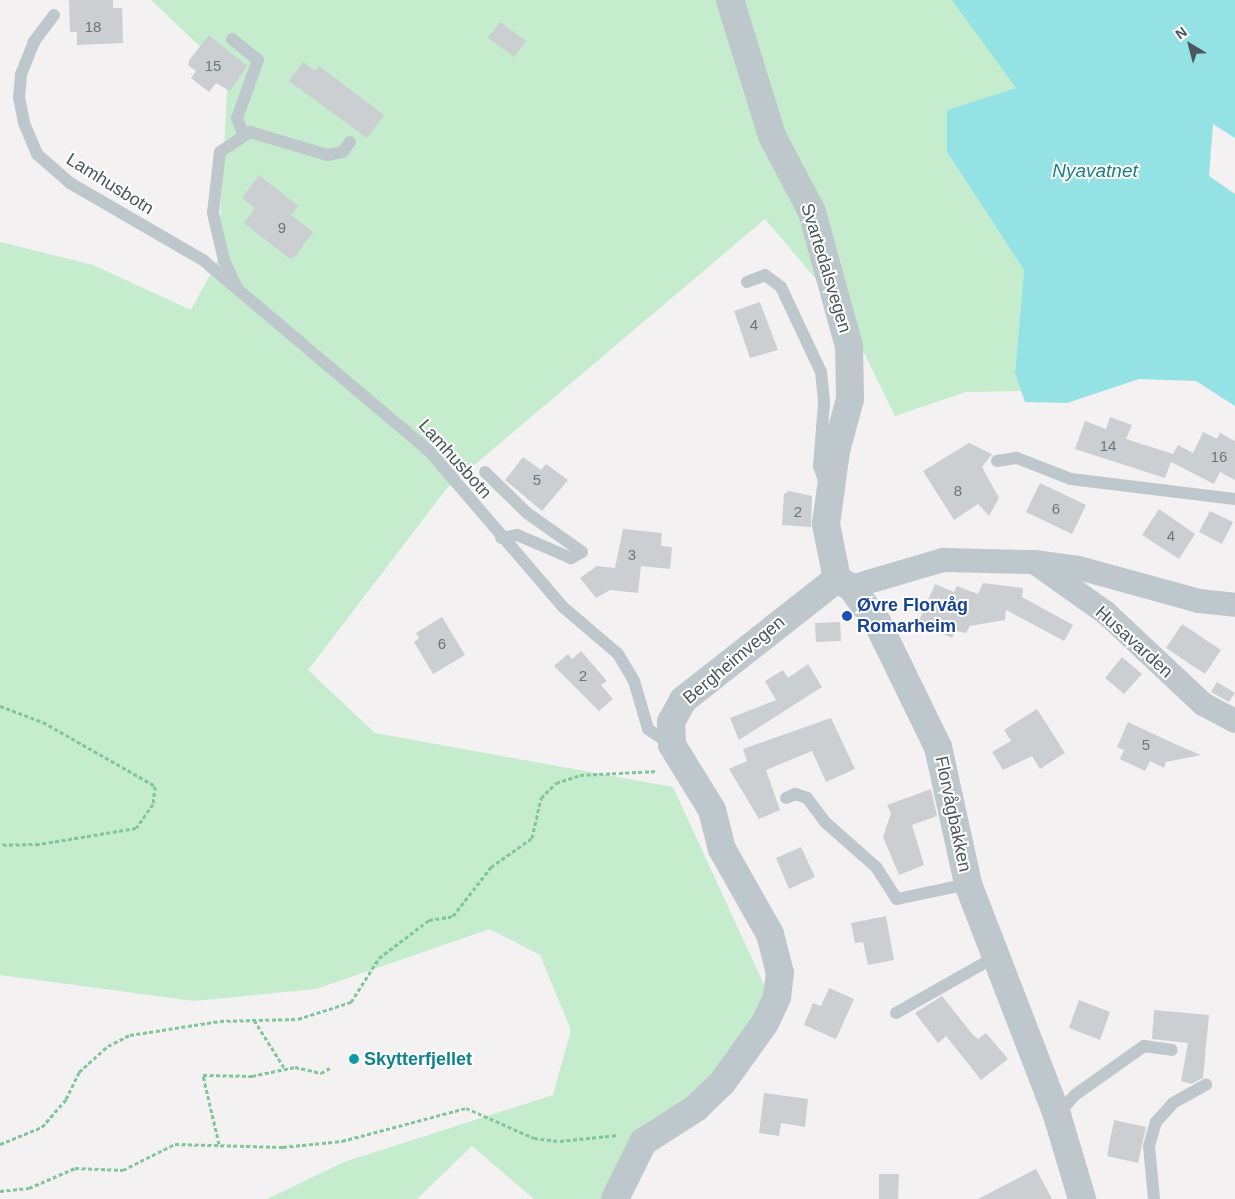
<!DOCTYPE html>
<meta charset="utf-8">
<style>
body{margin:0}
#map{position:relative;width:1235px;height:1199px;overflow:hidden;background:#f3f1f2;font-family:Arial,sans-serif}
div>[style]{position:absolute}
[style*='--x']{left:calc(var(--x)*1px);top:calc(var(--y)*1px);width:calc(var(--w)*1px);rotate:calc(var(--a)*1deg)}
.green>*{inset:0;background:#c4eccd}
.water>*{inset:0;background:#95e2e5}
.building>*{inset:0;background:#cccfd2}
.path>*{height:3px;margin-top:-1.5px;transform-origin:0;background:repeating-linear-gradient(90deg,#7fc798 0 4px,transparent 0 6.5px)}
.service>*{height:12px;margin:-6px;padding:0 6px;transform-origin:6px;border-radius:6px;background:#bec7cc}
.minor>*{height:24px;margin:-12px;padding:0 12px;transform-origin:12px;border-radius:12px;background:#bec7cc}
.tertiary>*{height:28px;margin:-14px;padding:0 14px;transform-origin:14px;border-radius:14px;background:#bec7cc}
.dots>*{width:14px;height:14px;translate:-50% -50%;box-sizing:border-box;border:2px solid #fff;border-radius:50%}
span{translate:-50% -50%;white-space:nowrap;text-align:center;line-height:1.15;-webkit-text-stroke:4px #fff;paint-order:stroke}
.number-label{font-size:15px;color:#6a757a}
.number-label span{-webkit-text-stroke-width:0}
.street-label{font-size:18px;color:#4a575d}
.transit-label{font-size:18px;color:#164399;font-weight:700}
.left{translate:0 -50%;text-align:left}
.culture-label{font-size:18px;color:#0d838f;font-weight:700}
.water-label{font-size:19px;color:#177f84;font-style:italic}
.north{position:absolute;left:1165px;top:20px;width:50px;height:50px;-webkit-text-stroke:4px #fff;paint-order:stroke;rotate:323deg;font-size:14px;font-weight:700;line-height:20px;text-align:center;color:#4a575d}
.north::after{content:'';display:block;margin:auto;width:18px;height:22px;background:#4a575d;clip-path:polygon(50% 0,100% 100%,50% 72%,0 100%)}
</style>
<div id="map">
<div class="green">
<i style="clip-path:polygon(151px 0,952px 0,1017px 88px,947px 110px,947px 152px,1024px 270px,1015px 373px,1021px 391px,966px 392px,895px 416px,844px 312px,765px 219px,447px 488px,308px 670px,375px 733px,673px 787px,766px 989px,724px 1080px,608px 1199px,534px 1199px,472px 1146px,417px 1199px,267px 1199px,344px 1162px,553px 1095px,571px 1030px,540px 955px,490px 929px,316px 989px,194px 1001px,0 975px,0 242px,93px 265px,191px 310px,218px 260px,228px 73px)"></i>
</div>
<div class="water">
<i style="clip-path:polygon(952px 0,1235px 0,1235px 138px,1213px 124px,1209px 176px,1235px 194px,1235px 406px,1196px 381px,1139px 379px,1067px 403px,1025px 402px,1015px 373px,1024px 270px,947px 152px,947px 110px,1016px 88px)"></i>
</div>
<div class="building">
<i style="clip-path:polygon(69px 0,113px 0,113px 8px,122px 8px,123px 43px,77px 45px,77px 32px,70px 32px)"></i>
<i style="clip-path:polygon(500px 22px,526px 41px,514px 57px,488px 38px)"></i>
<i style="clip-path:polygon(209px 35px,247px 66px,230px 91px,216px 83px,209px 92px,191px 78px,196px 71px,188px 65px,190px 59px)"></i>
<i style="clip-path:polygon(303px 62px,315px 71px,319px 66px,384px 115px,367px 138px,289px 81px)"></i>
<i style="clip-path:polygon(259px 175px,298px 206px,291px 215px,313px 232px,295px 257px,290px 259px,244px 223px,255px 208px,242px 198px)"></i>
<i style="clip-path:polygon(760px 302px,778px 350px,750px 358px,734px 311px)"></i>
<i style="clip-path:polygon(1110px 417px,1132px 425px,1126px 439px,1173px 454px,1178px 445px,1193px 453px,1203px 432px,1217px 439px,1220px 433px,1235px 441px,1235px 480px,1220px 472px,1214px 484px,1171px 462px,1165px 478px,1075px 449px,1085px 421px,1106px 429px)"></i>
<i style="clip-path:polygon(969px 443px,992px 454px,982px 467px,999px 498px,989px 516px,978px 504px,954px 520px,923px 471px)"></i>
<i style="clip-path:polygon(523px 457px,541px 470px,546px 464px,568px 480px,542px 511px,505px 480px)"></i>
<i style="clip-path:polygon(1040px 483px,1086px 505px,1072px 534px,1026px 512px)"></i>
<i style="clip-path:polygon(789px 491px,812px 496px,811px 527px,782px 525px,784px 494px)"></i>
<i style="clip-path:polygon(1159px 509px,1195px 534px,1179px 559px,1142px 535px)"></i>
<i style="clip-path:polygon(1210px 511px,1233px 522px,1222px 544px,1199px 532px)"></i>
<i style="clip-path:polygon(623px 529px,662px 533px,661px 546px,672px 547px,670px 569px,641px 566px,638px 593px,610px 590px,596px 598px,580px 578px,597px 566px,615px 568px)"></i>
<i style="clip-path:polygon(983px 583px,1023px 588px,1022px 597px,1073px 625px,1064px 641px,1006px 610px,1005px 620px,970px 626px,966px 633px,955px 631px,952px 638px,918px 623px,935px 584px,954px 592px,957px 586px,978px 594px)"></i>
<i style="clip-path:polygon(442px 617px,465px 655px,433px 674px,414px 642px,419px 638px,416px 633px)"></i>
<i style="clip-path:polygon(840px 622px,841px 641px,816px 642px,815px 623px)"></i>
<i style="clip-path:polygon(1182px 624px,1221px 650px,1205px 674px,1166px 648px)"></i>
<i style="clip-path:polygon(581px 651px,607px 681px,601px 685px,613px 699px,599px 711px,554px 666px,568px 654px,572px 659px)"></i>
<i style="clip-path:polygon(1122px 657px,1142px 674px,1124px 694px,1105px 678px)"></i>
<i style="clip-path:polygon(808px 664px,822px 687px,739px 740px,730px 718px,776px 700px,765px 681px,783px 670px,788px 678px)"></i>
<i style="clip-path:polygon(1217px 682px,1235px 693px,1229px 702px,1211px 692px)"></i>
<i style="clip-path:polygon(1037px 709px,1065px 753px,1040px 769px,1032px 756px,1003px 770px,992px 752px,1011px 741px,1004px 730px)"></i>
<i style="clip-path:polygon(831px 718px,855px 769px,826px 782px,812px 751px,766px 770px,780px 810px,759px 819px,729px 769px,747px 761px,743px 749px)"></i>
<i style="clip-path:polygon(1128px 722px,1175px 744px,1201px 755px,1166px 762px,1164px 768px,1150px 761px,1145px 771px,1120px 759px,1124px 750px,1117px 747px)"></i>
<i style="clip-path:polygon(931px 789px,937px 816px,912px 825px,924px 865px,899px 875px,883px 837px,891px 813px,887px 805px)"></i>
<i style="clip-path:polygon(801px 847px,815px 877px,789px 889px,776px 858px)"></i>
<i style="clip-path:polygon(886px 916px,894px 960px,868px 965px,863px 942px,855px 943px,851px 923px)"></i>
<i style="clip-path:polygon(829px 988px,854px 999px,836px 1039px,804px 1025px,813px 1003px,821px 1006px)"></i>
<i style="clip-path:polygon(942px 996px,973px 1035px,978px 1039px,986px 1033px,1008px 1059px,981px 1080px,946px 1036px,938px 1043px,915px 1013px)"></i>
<i style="clip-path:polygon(1079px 1000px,1110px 1012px,1100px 1040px,1069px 1028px)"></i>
<i style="clip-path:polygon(1154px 1010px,1209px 1015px,1203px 1078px,1191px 1084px,1181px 1081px,1188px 1043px,1152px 1039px)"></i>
<i style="clip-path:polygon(764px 1093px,808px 1099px,805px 1127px,781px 1123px,779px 1136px,759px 1133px)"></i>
<i style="clip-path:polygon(1114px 1120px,1146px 1127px,1138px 1163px,1107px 1156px)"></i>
<i style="clip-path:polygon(1036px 1169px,1052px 1199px,978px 1199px)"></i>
<i style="clip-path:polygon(879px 1174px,899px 1174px,898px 1199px,879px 1199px)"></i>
</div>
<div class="path">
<i style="--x:0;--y:706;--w:46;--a:20.4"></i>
<i style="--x:43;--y:722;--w:129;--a:29.7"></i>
<i style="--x:155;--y:786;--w:18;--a:96"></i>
<i style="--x:153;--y:804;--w:29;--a:125"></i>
<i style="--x:136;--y:828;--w:98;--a:170.6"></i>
<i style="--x:39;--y:844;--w:39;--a:179"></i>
<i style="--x:254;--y:1020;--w:58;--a:57.7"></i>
<i style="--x:0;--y:1144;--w:45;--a:-22"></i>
<i style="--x:42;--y:1127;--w:37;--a:-49"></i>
<i style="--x:66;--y:1099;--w:30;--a:-64"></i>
<i style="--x:79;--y:1072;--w:39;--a:-42"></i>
<i style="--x:108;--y:1046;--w:25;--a:-27"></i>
<i style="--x:130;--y:1035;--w:91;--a:-8.8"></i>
<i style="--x:220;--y:1021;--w:78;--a:-1.5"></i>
<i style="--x:298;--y:1019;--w:56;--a:-17.8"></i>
<i style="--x:351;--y:1002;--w:52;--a:-57.5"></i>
<i style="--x:379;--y:958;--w:63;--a:-37.2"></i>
<i style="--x:429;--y:920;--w:24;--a:-9"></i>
<i style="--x:453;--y:916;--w:62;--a:-52.2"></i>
<i style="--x:491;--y:867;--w:50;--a:-35.3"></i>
<i style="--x:532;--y:838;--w:41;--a:-77.3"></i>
<i style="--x:541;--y:798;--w:21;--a:-45"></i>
<i style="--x:556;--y:783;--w:25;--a:-18"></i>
<i style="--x:580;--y:775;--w:78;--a:-2.9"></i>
<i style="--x:219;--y:1144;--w:71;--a:-103.1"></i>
<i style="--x:203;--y:1075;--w:49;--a:1.2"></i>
<i style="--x:252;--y:1076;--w:44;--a:-11.8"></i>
<i style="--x:295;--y:1067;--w:27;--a:13"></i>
<i style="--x:321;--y:1073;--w:10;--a:-29"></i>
<i style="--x:0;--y:1191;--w:29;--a:-6"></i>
<i style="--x:29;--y:1188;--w:50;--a:-23.5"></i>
<i style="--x:75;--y:1168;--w:48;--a:2.4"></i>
<i style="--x:123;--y:1170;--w:58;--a:-26.6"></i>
<i style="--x:175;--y:1144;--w:108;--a:1.6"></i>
<i style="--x:283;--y:1147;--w:59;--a:-5.8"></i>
<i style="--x:342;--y:1141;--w:128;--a:-14.9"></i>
<i style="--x:466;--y:1108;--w:74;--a:23.8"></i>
<i style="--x:534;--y:1138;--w:26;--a:7"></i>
<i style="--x:560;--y:1141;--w:58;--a:-5.9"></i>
</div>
<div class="service">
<i style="--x:54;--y:15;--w:34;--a:127"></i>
<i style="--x:34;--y:42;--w:35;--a:112"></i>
<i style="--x:21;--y:75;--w:22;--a:95"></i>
<i style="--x:19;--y:97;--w:26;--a:79"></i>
<i style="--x:24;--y:123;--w:34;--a:67"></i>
<i style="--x:37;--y:154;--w:44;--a:41.3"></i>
<i style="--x:70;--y:183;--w:154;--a:30.1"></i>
<i style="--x:203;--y:260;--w:299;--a:40.2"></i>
<i style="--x:431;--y:453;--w:203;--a:49.4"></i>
<i style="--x:563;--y:607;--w:72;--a:40.5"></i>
<i style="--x:618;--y:654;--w:31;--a:59"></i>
<i style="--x:634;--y:681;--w:50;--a:73.7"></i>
<i style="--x:648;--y:729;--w:29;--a:34"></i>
<i style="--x:232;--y:39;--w:33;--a:39"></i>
<i style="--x:258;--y:60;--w:62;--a:109.9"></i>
<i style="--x:237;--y:118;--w:17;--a:69"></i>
<i style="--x:747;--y:282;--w:19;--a:-21"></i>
<i style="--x:765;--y:275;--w:20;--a:37"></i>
<i style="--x:781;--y:287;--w:94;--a:64.8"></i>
<i style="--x:821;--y:372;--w:31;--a:84"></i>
<i style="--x:824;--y:403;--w:63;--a:94.5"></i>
<i style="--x:819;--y:466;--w:18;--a:71"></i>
<i style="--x:237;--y:288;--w:31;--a:-115"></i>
<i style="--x:224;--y:260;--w:48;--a:-103.2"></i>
<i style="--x:213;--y:213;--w:61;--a:-83.5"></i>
<i style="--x:220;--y:152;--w:36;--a:-34"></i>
<i style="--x:250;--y:132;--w:80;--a:16.6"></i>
<i style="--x:327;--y:155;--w:16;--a:-11"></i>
<i style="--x:343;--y:152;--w:12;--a:-55"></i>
<i style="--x:997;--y:461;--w:20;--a:-9"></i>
<i style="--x:1017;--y:458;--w:58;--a:21.3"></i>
<i style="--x:1071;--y:479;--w:165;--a:7"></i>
<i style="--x:485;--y:472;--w:59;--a:44.3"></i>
<i style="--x:527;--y:513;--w:67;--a:35.3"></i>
<i style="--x:582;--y:552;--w:13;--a:151"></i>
<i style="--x:571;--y:558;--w:59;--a:-156.9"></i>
<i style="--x:517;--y:535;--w:16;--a:169"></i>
<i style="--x:786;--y:798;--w:10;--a:-24"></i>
<i style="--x:795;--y:794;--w:13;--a:18"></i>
<i style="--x:807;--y:798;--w:30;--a:53"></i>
<i style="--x:825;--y:822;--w:68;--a:41.4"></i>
<i style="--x:876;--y:867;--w:38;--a:57"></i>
<i style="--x:897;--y:899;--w:73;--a:-11.9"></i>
<i style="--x:896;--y:1013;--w:114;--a:-29.5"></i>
<i style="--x:1057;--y:1115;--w:27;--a:-48"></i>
<i style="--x:1075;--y:1095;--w:85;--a:-35.4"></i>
<i style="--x:1144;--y:1046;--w:28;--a:8"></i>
<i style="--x:1154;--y:1199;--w:53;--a:-95.4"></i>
<i style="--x:1149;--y:1146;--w:25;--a:-74"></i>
<i style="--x:1156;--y:1122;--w:25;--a:-48"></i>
<i style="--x:1173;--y:1103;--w:38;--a:-29"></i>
</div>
<div class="minor">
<i style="--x:1034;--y:562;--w:45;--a:7.6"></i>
<i style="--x:1079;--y:568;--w:124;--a:15.4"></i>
<i style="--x:1199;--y:601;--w:36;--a:6"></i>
<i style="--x:851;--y:587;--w:96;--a:-16.4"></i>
<i style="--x:943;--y:560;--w:91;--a:1.3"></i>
<i style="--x:1034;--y:562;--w:88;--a:35.3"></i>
<i style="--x:1106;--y:613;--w:133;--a:43.2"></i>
<i style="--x:1203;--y:704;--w:36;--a:28"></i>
</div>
<div class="tertiary">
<i style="--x:730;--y:0;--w:142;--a:72.8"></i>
<i style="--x:772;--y:136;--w:86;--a:62.2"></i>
<i style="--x:812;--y:212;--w:139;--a:74.6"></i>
<i style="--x:849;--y:346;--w:53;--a:88.9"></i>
<i style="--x:850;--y:399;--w:54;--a:105.1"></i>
<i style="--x:836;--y:451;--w:74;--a:97.8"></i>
<i style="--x:826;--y:524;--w:56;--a:78.7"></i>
<i style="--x:837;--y:579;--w:16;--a:30"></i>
<i style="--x:851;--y:587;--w:44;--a:53.4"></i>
<i style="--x:877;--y:622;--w:139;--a:64"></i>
<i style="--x:938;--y:747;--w:140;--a:77.6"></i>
<i style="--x:968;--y:884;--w:248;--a:68.9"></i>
<i style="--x:1057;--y:1115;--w:88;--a:73.4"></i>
<i style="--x:615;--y:1199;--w:64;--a:-63.8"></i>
<i style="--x:643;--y:1142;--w:63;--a:-32.7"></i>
<i style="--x:696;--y:1108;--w:36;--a:-44"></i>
<i style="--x:722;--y:1083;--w:74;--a:-54.4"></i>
<i style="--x:765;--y:1023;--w:29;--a:-65"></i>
<i style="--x:777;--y:997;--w:24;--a:-83"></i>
<i style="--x:780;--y:973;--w:40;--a:-104.4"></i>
<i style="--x:770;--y:934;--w:98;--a:-119.5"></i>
<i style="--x:722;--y:849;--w:40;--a:-104.4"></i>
<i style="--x:712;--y:810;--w:76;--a:-121.6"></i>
<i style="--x:672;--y:745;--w:23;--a:-92"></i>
<i style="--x:671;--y:722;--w:25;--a:-61"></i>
<i style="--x:683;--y:700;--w:196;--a:-38.2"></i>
</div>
<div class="dots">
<i style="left:847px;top:616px;background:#1a4fb4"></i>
<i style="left:354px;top:1059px;background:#0f9aa8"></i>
</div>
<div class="number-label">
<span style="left:93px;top:27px">18</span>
<span style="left:213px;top:66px">15</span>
<span style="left:282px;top:228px">9</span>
<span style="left:754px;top:325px">4</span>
<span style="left:1108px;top:446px">14</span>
<span style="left:1219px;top:457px">16</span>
<span style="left:537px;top:480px">5</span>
<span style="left:958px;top:491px">8</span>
<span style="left:1056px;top:509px">6</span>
<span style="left:798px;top:512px">2</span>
<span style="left:1171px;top:536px">4</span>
<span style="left:632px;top:555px">3</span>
<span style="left:442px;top:644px">6</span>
<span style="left:583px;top:676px">2</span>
<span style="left:1146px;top:745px">5</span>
</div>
<div class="street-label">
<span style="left:110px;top:184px;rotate:32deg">Lamhusbotn</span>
<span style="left:826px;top:268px;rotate:73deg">Svartedalsvegen</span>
<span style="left:455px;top:459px;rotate:48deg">Lamhusbotn</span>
<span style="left:1134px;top:642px;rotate:42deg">Husavarden</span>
<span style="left:734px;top:660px;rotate:-40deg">Bergheimvegen</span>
<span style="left:953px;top:814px;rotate:78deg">Florvågbakken</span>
</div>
<div class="transit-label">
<span class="left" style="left:857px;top:616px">Øvre Florvåg<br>Romarheim</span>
</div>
<div class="culture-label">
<span class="left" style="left:364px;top:1059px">Skytterfjellet</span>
</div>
<div class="water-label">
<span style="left:1095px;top:171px">Nyavatnet</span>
</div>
<div class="north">N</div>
</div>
